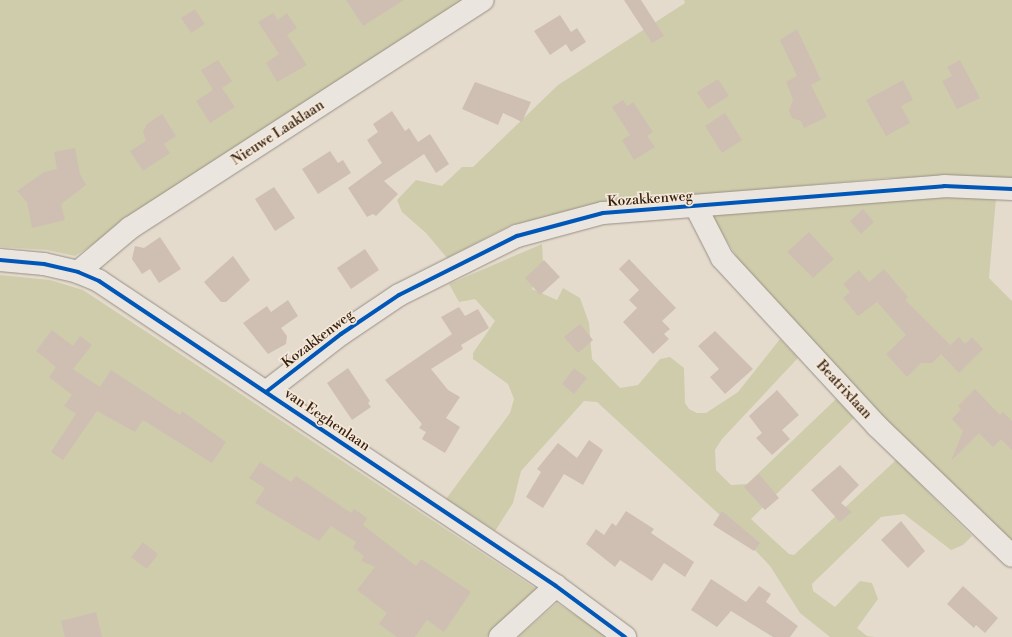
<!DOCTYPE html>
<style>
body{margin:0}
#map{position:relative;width:1012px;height:637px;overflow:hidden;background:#e4dbcd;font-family:"Libre Bodoni",serif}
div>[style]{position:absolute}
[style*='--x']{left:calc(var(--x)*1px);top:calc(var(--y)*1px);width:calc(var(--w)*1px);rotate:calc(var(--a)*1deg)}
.green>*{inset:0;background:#cfccab}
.building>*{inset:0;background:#cfbfb2}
.roads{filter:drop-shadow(0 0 1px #988f85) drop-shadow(0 0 1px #988f85)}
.street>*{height:22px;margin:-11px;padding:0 11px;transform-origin:11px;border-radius:11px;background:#eae5de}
.cycleway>*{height:4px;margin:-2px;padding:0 2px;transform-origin:2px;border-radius:2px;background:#0057b8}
span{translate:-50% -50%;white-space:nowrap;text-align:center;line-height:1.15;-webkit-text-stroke:3.5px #f3e8d9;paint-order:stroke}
.street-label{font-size:14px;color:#392110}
</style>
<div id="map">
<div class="green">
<i style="clip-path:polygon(0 0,474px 0,75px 256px,47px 250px,0 247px)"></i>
<i style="clip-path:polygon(684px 0,1012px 0,1012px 179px,887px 178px,606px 204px,511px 225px,447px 258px,426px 233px,402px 212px,397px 200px,416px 180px,442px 186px,462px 167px,473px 167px,558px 85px,685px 3px)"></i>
<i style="clip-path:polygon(917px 198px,996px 198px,989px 278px,1012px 301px,1012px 543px,886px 420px,740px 262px,710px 214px)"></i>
<i style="clip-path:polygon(542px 244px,543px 262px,532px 289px,557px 300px,563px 288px,580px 298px,589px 323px,592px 359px,620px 388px,638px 385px,660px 359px,670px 357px,684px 368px,685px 403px,689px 409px,697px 413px,706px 413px,738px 392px,780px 339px,798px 358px,722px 439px,715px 450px,716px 470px,731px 485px,747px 484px,836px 399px,854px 418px,751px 519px,789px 554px,794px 555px,896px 460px,972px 536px,963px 545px,951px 550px,904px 514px,881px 517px,812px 584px,813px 591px,835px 607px,860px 581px,872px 583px,878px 599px,857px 628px,867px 636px,875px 637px,830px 637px,800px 613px,770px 566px,735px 529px,597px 402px,584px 401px,521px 471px,513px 503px,495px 531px,446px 499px,510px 413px,514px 399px,508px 384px,473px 359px,473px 353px,495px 321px,475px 299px,459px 302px,449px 284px)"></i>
<i style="clip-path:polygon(0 275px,50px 280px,83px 290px,538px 590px,487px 637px,0 637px)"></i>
<i style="clip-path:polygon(557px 603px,608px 637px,518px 637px)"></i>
</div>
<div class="building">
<i style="clip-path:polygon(346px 0,404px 0,363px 26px)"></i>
<i style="clip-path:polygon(624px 0,641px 0,664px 36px,652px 43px)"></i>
<i style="clip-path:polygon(195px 9px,205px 24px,191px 33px,181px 18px)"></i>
<i style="clip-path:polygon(273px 13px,278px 20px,287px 13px,297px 28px,287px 35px,307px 65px,277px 82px,266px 63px,279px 54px,258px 22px)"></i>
<i style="clip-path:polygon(560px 15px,571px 32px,577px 28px,586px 42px,571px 52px,566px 44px,550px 55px,534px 31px)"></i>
<i style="clip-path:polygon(797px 29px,821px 80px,811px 85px,827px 117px,804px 128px,801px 121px,792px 118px,789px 111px,793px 99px,786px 82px,797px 76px,780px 40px)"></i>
<i style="clip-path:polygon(218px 60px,232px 81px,222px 88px,235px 107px,210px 123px,196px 101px,213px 90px,201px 70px)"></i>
<i style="clip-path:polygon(960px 60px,980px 98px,957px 109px,942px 81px,952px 76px,947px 67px)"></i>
<i style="clip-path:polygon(718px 79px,729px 96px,708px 109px,697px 92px)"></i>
<i style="clip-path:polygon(903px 80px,913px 100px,901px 106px,910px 123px,886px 136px,866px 100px)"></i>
<i style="clip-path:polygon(475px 82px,531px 102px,522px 122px,503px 113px,498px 125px,462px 109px)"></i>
<i style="clip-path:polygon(623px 100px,627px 106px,633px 102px,653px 132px,647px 136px,655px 147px,634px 160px,622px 140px,630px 135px,612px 107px)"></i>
<i style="clip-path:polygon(392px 111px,405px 131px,409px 128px,418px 142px,430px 134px,449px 164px,436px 173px,424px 154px,384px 181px,398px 194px,376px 216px,373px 214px,367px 217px,348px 188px,382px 163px,367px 140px,378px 132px,373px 124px)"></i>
<i style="clip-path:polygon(725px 113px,742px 140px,722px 153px,705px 126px)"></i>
<i style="clip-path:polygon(162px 114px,176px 136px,164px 144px,170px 153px,143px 171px,130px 151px,146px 141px,143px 132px,147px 124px)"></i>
<i style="clip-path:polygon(75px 148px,80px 174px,86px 185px,61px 204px,65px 220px,32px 228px,27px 202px,17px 191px,44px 172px,57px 169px,54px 152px)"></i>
<i style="clip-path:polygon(330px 151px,338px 163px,343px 160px,351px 173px,318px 194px,302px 169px)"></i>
<i style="clip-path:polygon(274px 187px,295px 218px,275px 231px,255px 199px)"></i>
<i style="clip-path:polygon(863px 209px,874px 222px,861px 234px,850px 221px)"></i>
<i style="clip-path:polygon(809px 232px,834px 259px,813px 278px,787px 252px)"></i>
<i style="clip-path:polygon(160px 237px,181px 269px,159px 283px,150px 269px,142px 274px,132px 259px,135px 246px,144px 248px)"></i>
<i style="clip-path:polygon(365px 249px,379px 270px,351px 289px,337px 268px)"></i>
<i style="clip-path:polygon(233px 256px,250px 280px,226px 302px,221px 302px,204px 282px)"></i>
<i style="clip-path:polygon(629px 259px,676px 308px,662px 321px,670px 329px,664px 334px,669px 339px,653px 354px,623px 322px,637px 308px,629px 300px,639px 290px,619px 269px)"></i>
<i style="clip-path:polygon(544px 260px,560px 277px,540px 295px,525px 278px)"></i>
<i style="clip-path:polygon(884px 269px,908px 297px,905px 300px,950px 345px,932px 363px,921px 363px,907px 377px,886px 354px,906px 335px,877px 302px,858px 316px,843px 298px,850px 292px,843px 284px,859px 270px,869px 282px)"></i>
<i style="clip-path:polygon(288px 300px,298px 316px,281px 328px,287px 336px,286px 344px,268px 354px,243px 323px,267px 306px,271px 312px)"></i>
<i style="clip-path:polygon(459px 307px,465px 316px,478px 309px,489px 328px,461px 345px,463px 349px,431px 369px,448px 390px,460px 397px,446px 418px,460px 427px,445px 453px,422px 439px,426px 432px,419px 428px,422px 424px,385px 380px,452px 334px,441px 317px)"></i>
<i style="clip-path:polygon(580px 324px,593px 340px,578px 353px,564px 337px)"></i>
<i style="clip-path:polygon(52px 330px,73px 346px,80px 336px,92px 345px,73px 369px,100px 387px,111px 370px,180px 415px,182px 411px,226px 442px,212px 463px,143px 420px,135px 432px,97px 411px,63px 460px,51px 452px,76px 414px,64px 406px,72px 395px,49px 377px,56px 367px,36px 351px)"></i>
<i style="clip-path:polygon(715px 331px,753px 369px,725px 394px,710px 377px,719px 369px,698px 346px)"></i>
<i style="clip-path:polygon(959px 337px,965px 344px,972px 337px,983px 349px,959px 373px,941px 354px)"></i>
<i style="clip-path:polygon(348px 368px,370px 401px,368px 403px,371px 407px,352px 420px,327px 383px)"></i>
<i style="clip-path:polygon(574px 368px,587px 378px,574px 394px,562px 384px)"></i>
<i style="clip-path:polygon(975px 389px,1000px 415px,1003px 412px,1012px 421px,1012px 450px,1001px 439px,993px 447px,979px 433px,951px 461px,963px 431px,952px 419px,961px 409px,958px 406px)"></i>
<i style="clip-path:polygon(777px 390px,799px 415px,782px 430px,790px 439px,772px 455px,756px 438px,762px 433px,749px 416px)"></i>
<i style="clip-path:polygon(589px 440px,603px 450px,583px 485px,564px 474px,543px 508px,526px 497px,541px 472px,537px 469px,558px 443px,577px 458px)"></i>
<i style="clip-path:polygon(260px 462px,291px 482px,296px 476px,351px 513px,354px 509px,367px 518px,363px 525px,416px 566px,421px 559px,471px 592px,444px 632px,427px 620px,415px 637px,397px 637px,379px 624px,387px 613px,357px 590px,375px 567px,361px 561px,364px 556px,353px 548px,356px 542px,331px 526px,319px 541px,255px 503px,265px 488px,249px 478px)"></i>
<i style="clip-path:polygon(840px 465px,859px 485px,841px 503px,852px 512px,840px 522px,811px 490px)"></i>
<i style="clip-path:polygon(759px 474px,779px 498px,765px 510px,744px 487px)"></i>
<i style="clip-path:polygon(626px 511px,654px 529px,651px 533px,694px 562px,685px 577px,664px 563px,652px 581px,620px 560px,615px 567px,586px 544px,596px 529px,604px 535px,612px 523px,616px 526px)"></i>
<i style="clip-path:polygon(722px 511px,760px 543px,754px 551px,713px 525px)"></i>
<i style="clip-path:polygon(901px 521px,925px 551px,908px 568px,881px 540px)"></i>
<i style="clip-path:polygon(143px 542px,158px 554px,147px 569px,131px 557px)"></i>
<i style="clip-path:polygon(711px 579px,746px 602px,759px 586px,771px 594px,766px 602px,798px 626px,790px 637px,773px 637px,731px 611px,717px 627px,691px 610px)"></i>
<i style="clip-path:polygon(963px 586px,998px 618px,985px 633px,976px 625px,974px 628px,947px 604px)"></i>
<i style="clip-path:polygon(96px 612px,102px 637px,65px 637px,61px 621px)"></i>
</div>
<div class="roads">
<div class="street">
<i style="--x:696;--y:207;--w:57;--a:63"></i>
<i style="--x:722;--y:258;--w:229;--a:47.3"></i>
<i style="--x:877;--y:426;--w:187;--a:43.9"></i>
<i style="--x:0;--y:260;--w:44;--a:5.2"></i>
<i style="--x:44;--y:264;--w:35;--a:13"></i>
<i style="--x:78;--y:272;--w:23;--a:23"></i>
<i style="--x:99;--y:281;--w:549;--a:33.72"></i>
<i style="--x:556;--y:586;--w:86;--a:36.5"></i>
<i style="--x:78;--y:272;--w:68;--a:-40.2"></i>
<i style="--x:130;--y:228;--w:420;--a:-32.9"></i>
<i style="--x:266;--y:392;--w:95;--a:-37.7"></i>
<i style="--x:341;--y:334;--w:70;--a:-33.9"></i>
<i style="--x:399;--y:295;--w:132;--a:-26.6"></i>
<i style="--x:517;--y:236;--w:89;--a:-15"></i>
<i style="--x:603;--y:213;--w:342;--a:-4.5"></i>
<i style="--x:944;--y:186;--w:68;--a:2.5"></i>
<i style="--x:500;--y:637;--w:76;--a:-42.3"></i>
</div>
</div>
<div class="cycleway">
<i style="--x:0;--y:260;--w:44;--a:5.2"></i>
<i style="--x:44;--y:264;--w:35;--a:13"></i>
<i style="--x:78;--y:272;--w:23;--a:23"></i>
<i style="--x:99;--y:281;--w:549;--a:33.72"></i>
<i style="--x:556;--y:586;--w:86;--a:36.5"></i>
<i style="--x:266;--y:392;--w:95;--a:-37.7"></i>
<i style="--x:341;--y:334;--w:70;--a:-33.9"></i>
<i style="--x:399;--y:295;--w:132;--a:-26.6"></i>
<i style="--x:517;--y:236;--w:89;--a:-15"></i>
<i style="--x:603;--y:213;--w:342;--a:-4.5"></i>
<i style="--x:944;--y:186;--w:68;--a:2.5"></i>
</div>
<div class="street-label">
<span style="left:278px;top:133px;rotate:-33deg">Nieuwe Laaklaan</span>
<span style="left:650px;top:199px;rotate:-4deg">Kozakkenweg</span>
<span style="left:318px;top:339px;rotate:-37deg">Kozakkenweg</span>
<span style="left:844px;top:390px;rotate:47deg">Beatrixlaan</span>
<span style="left:327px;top:420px;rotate:34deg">van Eeghenlaan</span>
</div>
</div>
